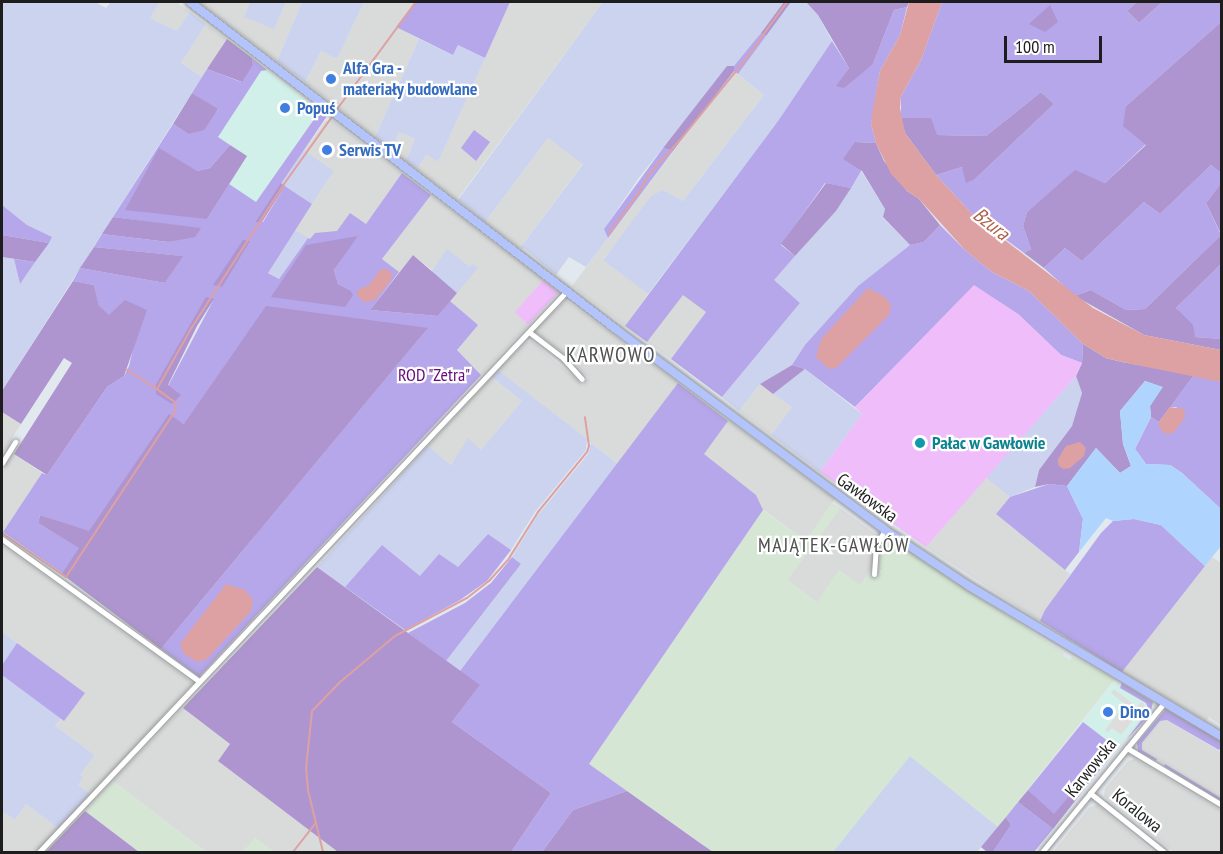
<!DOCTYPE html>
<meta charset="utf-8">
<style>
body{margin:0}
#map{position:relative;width:1223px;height:854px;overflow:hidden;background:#e2e9ee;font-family:"PT Sans Narrow",sans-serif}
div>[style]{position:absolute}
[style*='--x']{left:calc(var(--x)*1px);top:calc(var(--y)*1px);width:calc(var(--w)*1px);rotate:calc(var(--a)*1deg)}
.residential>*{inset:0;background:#d9dbda}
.commercial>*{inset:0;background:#d0f0e9}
.industrial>*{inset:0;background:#d5e7d4}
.farmland>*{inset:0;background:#ccd3ee}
.grass>*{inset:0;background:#b6a6ea}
.forest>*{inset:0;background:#ae95cf}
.sand>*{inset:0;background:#afd5ff}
.park>*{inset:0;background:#efbdfa}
.parking>*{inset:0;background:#ddd}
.water>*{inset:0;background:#dda1a3}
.stream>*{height:2px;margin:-1px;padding:0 1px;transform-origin:1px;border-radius:1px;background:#dda1a3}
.roads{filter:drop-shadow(0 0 2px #949494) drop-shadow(0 0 2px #949494)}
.street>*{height:5px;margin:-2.5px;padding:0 2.5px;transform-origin:2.5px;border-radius:2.5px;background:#fff}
.secondary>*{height:8px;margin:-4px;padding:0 4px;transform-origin:4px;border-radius:4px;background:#b3c3fb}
.dots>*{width:16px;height:16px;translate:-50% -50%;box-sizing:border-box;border:3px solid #fff;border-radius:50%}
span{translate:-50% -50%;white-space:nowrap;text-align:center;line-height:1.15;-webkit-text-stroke:4.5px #fff;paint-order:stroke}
.shop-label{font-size:18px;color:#366cbe;font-weight:700}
.left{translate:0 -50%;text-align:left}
.park-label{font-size:18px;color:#67097c}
.culture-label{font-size:18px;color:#0d838f;font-weight:700}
.street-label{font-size:18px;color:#1d1d1d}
.water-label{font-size:20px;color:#ae5f47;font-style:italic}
.neighbourhood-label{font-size:20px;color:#505050;letter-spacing:1.5px}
.quarter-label{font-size:21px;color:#505050;letter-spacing:1.5px}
.frame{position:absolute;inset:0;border:3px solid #1d1d1d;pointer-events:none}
.scale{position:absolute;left:1004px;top:36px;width:98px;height:27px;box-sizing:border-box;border:3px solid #1d1d1d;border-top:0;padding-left:8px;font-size:18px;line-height:21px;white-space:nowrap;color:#1d1d1d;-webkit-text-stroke:4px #fff;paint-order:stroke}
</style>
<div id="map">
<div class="residential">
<i style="clip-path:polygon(160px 2px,176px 2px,190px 12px,177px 31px,150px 18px)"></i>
<i style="clip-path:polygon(199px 2px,250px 2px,244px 17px,279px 16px,286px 2px,302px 2px,277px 61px)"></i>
<i style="clip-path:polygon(364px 2px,415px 2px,396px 27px,419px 39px,375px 137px,305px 82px,321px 51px,337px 59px)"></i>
<i style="clip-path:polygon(510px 2px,603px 2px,457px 200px,417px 169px,426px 155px,438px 162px)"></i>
<i style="clip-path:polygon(206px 24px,227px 39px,202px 77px,181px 63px)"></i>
<i style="clip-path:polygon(734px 71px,764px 95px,683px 201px,663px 190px,603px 259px,648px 294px,625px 326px,572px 286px)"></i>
<i style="clip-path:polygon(332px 120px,402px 173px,366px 224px,310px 240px,295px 230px,334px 171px,304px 150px,325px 121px)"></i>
<i style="clip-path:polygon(399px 132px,415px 139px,406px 161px,392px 150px)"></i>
<i style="clip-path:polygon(548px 138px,583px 163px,520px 248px,485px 222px)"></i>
<i style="clip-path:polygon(431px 195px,543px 280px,516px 312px,528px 325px,481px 375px,457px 350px,477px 325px,450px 301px,477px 268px,470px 267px,447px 250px,432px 270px,413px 255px,399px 272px,382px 259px)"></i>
<i style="clip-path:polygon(683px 294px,706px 312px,671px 359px,647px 342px)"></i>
<i style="clip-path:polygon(566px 300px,835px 499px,806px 541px,764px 510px,460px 671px,618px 464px,498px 370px,526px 342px,532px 341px,583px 385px,588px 377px,571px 359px,534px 331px)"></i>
<i style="clip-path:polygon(492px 377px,522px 401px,481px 450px,468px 439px,451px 465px,428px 446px)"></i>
<i style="clip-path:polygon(760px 384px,792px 407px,771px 435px,739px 411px)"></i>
<i style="clip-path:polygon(2px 412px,21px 424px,2px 454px)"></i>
<i style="clip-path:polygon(14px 454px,42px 473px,3px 532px,2px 472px)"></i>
<i style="clip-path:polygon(986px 478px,1010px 497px,996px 514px,1070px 574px,1040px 621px,926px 547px)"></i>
<i style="clip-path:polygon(840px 508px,877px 535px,870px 544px,873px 546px,874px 566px,860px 585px,817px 603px,787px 580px)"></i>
<i style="clip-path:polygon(2px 545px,193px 683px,91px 795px,78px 785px,80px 775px,95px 755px,55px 726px,61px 718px,64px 720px,85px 693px,2px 632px)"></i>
<i style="clip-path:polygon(1212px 557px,1221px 563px,1221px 725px,1209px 717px,1206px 721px,1122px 672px)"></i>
<i style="clip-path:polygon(183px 708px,230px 744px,218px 761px,338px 852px,274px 852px,255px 838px,243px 852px,206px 852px,113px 781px)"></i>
<i style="clip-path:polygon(1167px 720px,1221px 752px,1221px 798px,1142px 750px,1142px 743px,1160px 721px)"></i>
<i style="clip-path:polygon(1135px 759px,1221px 811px,1221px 852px,1174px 852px,1104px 796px,1105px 789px,1128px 761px)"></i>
<i style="clip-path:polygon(26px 804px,59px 829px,37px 852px,2px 852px,2px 811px,15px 820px)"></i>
<i style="clip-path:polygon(1097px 805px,1150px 849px,1150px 852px,1053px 852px,1090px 807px)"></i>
</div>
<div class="commercial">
<i style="clip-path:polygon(267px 70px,316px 107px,317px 114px,256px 202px,229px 184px,247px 156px,218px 137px,261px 71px)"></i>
<i style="clip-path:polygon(1113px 683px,1146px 703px,1149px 710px,1117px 748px,1083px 722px)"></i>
</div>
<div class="industrial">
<i style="clip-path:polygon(832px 503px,840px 508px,787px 580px,817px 602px,839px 570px,860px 585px,868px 573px,877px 579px,882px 571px,879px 569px,881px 549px,878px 547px,883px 539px,892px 539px,1064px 653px,1063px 655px,1070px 660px,1072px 657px,1081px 661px,1115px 679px,998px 827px,910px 756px,833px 852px,713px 852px,589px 764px,763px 510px,806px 541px)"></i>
<i style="clip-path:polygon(113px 781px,206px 852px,139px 852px,85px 811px)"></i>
<i style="clip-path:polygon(255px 838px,274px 852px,243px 852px)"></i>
</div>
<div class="farmland">
<i style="clip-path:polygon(2px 2px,95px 2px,106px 8px,111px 2px,160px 2px,150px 18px,158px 22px,177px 31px,190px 12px,206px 24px,181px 63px,202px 77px,2px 391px,2px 257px,14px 259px,20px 284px,51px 237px,27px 225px,2px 205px)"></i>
<i style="clip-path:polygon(250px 2px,286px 2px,274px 29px,244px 17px)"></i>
<i style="clip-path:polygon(302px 2px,364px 2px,337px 59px,321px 51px,305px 82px,277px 61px)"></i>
<i style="clip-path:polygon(603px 2px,784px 2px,749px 49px,734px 66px,727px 67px,638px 179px,605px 228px,608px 238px,586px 267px,569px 257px,556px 275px,525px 249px,520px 248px,583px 164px,548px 138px,485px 222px,458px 200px)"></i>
<i style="clip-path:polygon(791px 2px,806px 2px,818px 15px,832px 41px,778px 121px,648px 294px,603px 260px,651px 196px,663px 190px,683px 201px,764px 95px,738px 74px)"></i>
<i style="clip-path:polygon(419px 39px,453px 55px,458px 45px,485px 58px,438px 162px,426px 155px,417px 169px,406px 161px,415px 139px,399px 132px,392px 150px,375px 137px)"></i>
<i style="clip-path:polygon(304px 150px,334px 171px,312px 204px,281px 183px)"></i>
<i style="clip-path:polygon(861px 171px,885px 209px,883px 218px,910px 245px,858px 286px,806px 345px,792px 365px,760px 384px,739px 411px,722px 397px,800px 303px,773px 280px,836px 211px)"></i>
<i style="clip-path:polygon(295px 230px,308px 238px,279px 279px,267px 272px)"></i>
<i style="clip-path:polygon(447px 249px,470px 267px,473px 264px,478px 268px,457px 293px,431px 272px)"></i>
<i style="clip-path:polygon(805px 369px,862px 414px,820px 472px,771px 435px,792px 407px,773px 394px)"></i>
<i style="clip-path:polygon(498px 370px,587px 439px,586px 450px,535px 512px,511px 550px,488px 534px,458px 567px,420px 576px,382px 545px,345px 587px,317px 567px,428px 446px,451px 465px,468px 438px,481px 450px,522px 401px,492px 377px)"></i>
<i style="clip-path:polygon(1076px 376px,1082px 393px,1072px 426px,1039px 470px,1035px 487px,1010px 497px,986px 478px)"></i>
<i style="clip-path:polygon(591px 443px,618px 464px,460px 671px,446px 661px,521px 564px,512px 557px,537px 516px,588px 454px)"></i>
<i style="clip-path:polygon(2px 632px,17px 643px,2px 665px)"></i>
<i style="clip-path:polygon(2px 675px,61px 718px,55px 726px,95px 755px,80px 775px,83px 777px,78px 785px,91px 795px,59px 829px,26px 804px,15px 820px,2px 811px)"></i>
<i style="clip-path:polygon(910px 756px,998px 827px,977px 852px,833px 852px)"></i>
</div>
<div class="grass">
<i style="clip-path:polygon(415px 2px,510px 2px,485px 58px,458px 45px,453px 55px,396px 27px)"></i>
<i style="clip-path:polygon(942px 2px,1137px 2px,1127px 11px,1139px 23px,1162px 2px,1221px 2px,1221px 22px,1126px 106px,1146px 144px,1105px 183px,1075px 171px,1027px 212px,1023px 226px,1031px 249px,1024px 253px,975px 217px,936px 175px,962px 167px,975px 179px,1054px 104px,1041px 92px,986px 136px,937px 135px,901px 118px,901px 96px,921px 60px)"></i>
<i style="clip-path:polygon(907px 7px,900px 35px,880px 71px,871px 124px,876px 143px,855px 142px,861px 171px,851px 188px,825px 183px,781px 245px,795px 256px,774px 280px,800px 303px,722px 397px,671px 359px,706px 312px,683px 295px,647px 342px,625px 326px,778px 121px,832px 41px,849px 68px,837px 86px,873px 64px,894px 10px)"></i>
<i style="clip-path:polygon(761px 33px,766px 36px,738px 74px,734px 71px,734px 66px)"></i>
<i style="clip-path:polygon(evenodd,252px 58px,267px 70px,261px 71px,218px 137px,230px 145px,210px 168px,197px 171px,207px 219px,229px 184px,256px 202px,317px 115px,316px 107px,327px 116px,255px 222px,263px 222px,285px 186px,312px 204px,268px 273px,279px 279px,308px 238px,310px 239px,315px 233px,337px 231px,350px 213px,366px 224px,402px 173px,431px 195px,382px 259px,399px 272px,370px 310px,438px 316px,450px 301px,478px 325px,457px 350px,481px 375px,199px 677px,161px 649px,427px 329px,184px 424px,169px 415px,89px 532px,40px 515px,38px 523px,80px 548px,62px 573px,3px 532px,42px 473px,47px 475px,107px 387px,124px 376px,129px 366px,135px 341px,99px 307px,94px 285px,73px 281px,80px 268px,165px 283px,182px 256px,94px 247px,102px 234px,168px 242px,200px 229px,113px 217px,173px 124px,188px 134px,218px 110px,192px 93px,207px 69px,241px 82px,253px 65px,252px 58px,357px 236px,334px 270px,338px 284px,350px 290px,272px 297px,357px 236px,252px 58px,214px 299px,168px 386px,156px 384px,175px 355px,214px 299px)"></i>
<i style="clip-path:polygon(474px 130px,490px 142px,476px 161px,461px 148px)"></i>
<i style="clip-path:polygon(663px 148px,673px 151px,608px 238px,604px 229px)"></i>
<i style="clip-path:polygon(1211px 165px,1221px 173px,1221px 183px,1206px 203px,1221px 235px,1145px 309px,1126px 310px,1091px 290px,1075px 296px,1044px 268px,1065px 248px,1082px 261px,1144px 202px,1160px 214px)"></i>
<i style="clip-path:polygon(2px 205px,27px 225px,52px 237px,49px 243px,2px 235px)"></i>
<i style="clip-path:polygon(940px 225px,965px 250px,992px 272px,1029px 291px,1083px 344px,1082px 363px,1061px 355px,1018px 314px,974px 286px,855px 407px,805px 369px,792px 365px,805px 345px,858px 286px,910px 245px,924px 242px)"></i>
<i style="clip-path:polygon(14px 259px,35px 262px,20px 284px)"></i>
<i style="clip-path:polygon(1221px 264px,1221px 339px,1195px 337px,1176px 308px)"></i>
<i style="clip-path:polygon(1194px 375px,1221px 382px,1221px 509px,1182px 473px,1170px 465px,1146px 464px,1135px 449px,1151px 417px,1159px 422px,1159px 427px,1177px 407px,1170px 407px)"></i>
<i style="clip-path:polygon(678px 383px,728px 421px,704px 454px,756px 495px,763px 510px,589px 764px,627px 791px,573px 810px,542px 852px,511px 852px,551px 793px,452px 722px,479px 686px,460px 671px)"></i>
<i style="clip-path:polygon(1049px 484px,1067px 486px,1083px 519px,1079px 552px,1065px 570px,996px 514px,1010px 497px)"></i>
<i style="clip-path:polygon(1134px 519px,1161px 525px,1205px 566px,1122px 672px,1040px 621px,1045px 610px,1101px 533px,1113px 521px)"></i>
<i style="clip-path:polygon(488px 534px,511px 550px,487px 581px,460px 600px,405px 630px,345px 587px,382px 545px,420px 576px,439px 554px,458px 567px)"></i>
<i style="clip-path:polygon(512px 557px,521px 564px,446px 661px,408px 633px,465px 603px,491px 583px)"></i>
<i style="clip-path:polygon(17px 643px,85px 693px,64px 721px,2px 675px,2px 665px)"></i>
<i style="clip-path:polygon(1122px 683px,1153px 702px,1150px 715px,1126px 740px,1149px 710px,1146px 703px,1120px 688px)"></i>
<i style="clip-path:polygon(1166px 709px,1221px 741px,1221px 748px,1219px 750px,1167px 720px,1160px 721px,1142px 743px,1142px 750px,1157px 759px,1156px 761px,1138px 751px,1137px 743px)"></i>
<i style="clip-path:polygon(1083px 722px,1113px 745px,1103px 756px,1108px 760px,1090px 782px,1084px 778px,1054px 815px,1028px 790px)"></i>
<i style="clip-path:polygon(1165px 764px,1221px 798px,1221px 801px,1164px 766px)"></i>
<i style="clip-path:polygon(1018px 802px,1053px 829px,1034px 852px,993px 852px,1011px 825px,1006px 817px)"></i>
</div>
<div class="forest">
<i style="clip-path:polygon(784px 2px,791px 2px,766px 36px,761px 33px)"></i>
<i style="clip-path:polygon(806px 2px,909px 2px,907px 7px,894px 10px,873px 64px,844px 88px,836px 86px,849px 68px,818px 15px)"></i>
<i style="clip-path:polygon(1137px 2px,1162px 2px,1139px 23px,1127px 11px)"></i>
<i style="clip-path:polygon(1050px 5px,1058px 22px,1045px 32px,1029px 24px)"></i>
<i style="clip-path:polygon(1221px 22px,1221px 173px,1211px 165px,1160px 214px,1144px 202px,1082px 261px,1065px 248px,1044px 268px,1024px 253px,1031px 249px,1023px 226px,1027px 212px,1075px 170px,1105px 183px,1146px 145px,1123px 126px,1126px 106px)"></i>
<i style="clip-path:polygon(227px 39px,252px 58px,253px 65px,242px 82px,207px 69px)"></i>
<i style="clip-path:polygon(727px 66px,734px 66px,734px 71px,673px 151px,663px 148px)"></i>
<i style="clip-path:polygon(1041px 92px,1054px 104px,975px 179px,966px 183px,962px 167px,936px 175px,905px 133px,901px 118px,931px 118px,937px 135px,986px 136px)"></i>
<i style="clip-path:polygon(192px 93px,218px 109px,204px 130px,188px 134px,173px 124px)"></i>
<i style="clip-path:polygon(855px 142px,876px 143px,884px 161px,907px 191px,919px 199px,940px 225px,924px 242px,910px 245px,883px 217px,885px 209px,862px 171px,843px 159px)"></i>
<i style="clip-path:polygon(230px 145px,247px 156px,207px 219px,125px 210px,159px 148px,197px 171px,210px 168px)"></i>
<i style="clip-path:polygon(281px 183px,285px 186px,262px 222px,255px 222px)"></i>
<i style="clip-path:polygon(826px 183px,851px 188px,836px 211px,795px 256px,781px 244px)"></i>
<i style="clip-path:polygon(1221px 183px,1221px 234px,1206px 203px)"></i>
<i style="clip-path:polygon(113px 217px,201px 228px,195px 237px,168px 242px,102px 234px)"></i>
<i style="clip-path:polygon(2px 235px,49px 243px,35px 262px,2px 257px)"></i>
<i style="clip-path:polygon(1221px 235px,1221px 264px,1176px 308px,1193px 325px,1195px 337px,1221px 339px,1221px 350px,1144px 335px,1075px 296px,1091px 290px,1126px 310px,1145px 309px)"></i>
<i style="clip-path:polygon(358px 236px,334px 270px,338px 284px,350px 290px,353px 295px,345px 307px,271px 297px,306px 245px)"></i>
<i style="clip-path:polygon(243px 240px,250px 241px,222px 287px,213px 285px)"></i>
<i style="clip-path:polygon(94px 247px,183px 256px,165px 283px,80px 268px)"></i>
<i style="clip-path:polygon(413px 255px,457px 293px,438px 316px,370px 310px)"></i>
<i style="clip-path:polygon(73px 281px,94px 285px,99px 306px,109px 315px,125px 300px,147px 310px,124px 376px,107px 387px,47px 475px,14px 454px,72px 363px,64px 358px,21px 424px,2px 412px,2px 391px)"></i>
<i style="clip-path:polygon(206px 297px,214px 299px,197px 326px,168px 385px,181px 395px,172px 404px,156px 394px,156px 384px)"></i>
<i style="clip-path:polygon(266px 306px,428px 328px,161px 649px,67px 578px,62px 573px,79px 548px,38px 523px,40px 515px,89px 531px,169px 414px,184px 424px)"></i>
<i style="clip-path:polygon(1083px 344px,1106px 358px,1122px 362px,1194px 375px,1159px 422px,1151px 417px,1150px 406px,1162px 387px,1145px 381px,1120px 411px,1123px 444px,1131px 466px,1120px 473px,1096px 448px,1067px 486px,1049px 484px,1035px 487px,1039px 470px,1072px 426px,1082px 393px,1076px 376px,1082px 363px)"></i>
<i style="clip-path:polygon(792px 365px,805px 369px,773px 394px,760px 384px)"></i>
<i style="clip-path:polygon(317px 567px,480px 685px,452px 722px,551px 793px,511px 852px,338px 852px,218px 761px,230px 744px,183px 708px)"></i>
<i style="clip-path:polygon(1084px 778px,1090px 782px,1053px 829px,1018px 802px,1028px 790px,1054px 814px)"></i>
<i style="clip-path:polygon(627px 791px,700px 843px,713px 852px,542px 852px,573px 810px)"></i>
<i style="clip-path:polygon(85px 811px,139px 852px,46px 852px)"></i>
<i style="clip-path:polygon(1006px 817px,1011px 825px,993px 852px,987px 852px,981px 847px)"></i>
</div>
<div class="sand">
<i style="clip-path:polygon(1145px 381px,1163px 387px,1150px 406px,1151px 417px,1135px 449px,1146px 464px,1170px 465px,1182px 473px,1221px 509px,1221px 546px,1205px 566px,1161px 525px,1134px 519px,1113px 521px,1106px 518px,1079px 552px,1083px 519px,1067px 486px,1096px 448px,1120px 473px,1131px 466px,1123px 444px,1120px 411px)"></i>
</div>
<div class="park">
<i style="clip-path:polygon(543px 280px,559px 292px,528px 325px,515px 312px)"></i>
<i style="clip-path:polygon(974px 285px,1018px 314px,1061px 355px,1082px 363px,1076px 376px,926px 547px,820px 472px,862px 414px,855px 407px)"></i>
</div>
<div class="parking">
<i style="clip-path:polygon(1114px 689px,1137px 707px,1141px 702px,1145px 705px,1121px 735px,1112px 728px,1108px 732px,1105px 730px,1120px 711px,1129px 717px,1134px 711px,1111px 693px)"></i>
</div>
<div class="water">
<i style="clip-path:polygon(909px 2px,942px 2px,921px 60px,901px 96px,900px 108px,905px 133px,936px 175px,975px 217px,1093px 308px,1144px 335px,1221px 350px,1221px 382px,1122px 362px,1106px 358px,1083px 344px,1029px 291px,992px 272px,965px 250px,919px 199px,907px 191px,891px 174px,876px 143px,871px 124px,872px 114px,880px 71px,900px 35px)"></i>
<i style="clip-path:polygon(381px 269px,387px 269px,392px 274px,391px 280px,375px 300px,364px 302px,357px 295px,358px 290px,369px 285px)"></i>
<i style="clip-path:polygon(868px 288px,885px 297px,891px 305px,889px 315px,836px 368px,829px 369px,816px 357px,821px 339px)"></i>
<i style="clip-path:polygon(1170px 407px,1184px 409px,1185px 417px,1176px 430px,1170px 434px,1164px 433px,1159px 427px,1159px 422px)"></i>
<i style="clip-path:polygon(1080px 442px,1086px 448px,1084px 456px,1070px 468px,1063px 469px,1058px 465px,1058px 459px,1066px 446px)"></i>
<i style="clip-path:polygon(226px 584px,245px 590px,253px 600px,251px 611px,207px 659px,197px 662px,184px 654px,180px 644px)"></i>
</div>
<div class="stream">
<i style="--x:338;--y:108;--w:132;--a:-53.7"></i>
<i style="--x:609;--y:233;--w:49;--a:-53.4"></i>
<i style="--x:638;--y:194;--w:23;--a:-61"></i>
<i style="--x:649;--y:174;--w:46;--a:-47.6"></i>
<i style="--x:680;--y:140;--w:103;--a:-50.9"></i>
<i style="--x:745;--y:60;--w:72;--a:-54.1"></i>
<i style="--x:126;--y:369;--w:37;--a:33"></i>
<i style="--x:2;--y:533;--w:78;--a:34.5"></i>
<i style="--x:66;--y:577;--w:199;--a:-56.7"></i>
<i style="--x:175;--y:411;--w:8;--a:-83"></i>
<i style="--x:176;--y:403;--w:24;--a:-144"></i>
<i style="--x:157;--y:389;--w:71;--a:-60.6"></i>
<i style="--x:192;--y:327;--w:170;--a:-57.2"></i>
<i style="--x:284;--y:184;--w:81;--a:-54.5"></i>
<i style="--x:293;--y:852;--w:37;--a:-52"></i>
<i style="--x:323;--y:852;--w:64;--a:-103.6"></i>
<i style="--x:308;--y:790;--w:21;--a:-95"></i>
<i style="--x:306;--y:769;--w:58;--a:-84.1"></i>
<i style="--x:312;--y:711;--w:39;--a:-46"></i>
<i style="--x:339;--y:683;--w:73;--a:-40"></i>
<i style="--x:395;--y:636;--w:81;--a:-27.8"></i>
<i style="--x:467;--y:598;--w:28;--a:-38"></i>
<i style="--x:489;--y:581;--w:28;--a:-48"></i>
<i style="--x:508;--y:560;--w:57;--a:-58"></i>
<i style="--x:538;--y:512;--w:77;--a:-50.8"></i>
<i style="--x:587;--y:452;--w:6;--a:-72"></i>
<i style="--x:589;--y:446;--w:29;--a:-98"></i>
</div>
<div class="roads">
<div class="street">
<i style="--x:529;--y:332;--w:43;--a:37.4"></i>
<i style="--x:563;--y:358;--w:28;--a:48"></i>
<i style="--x:2;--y:463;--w:25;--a:-58"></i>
<i style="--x:2;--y:539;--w:243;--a:35.8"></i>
<i style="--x:874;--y:574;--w:29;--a:-86"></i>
<i style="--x:876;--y:545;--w:17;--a:-59"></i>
<i style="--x:1127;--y:748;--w:111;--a:31"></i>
<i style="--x:1090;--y:793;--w:95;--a:38.6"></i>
<i style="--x:39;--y:852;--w:770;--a:-46.74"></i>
<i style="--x:1042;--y:852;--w:193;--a:-50.7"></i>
</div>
<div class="secondary">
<i style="--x:190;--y:2;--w:538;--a:37.53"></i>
<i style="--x:617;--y:330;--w:334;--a:36.7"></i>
<i style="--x:885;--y:530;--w:101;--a:33.7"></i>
<i style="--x:969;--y:586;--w:295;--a:30.8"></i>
</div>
</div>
<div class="dots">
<i style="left:331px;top:79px;background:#3f7fe0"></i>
<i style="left:285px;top:108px;background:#3f7fe0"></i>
<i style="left:327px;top:150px;background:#3f7fe0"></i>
<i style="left:920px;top:443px;background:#0f9aa8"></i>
<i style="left:1108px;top:712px;background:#3f7fe0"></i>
</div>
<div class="shop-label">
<span class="left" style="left:343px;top:79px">Alfa Gra -<br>materiały budowlane</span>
<span class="left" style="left:297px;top:108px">Popuś</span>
<span class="left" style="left:339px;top:150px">Serwis TV</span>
<span class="left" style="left:1120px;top:712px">Dino</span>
</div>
<div class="park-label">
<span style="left:434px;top:375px">ROD "Zetra"</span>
</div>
<div class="culture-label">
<span class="left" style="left:932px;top:443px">Pałac w Gawłowie</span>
</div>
<div class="street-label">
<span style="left:867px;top:498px;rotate:36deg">Gawłowska</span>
<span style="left:1091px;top:768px;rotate:-51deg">Karwowska</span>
<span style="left:1137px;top:811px;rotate:39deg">Koralowa</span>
</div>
<div class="water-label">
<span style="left:991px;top:224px;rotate:38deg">Bzura</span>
</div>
<div class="neighbourhood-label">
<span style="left:834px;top:545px">MAJĄTEK-GAWŁÓW</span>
</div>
<div class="quarter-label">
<span style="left:611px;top:355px">KARWOWO</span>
</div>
<div class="frame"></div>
<div class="scale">100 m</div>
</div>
